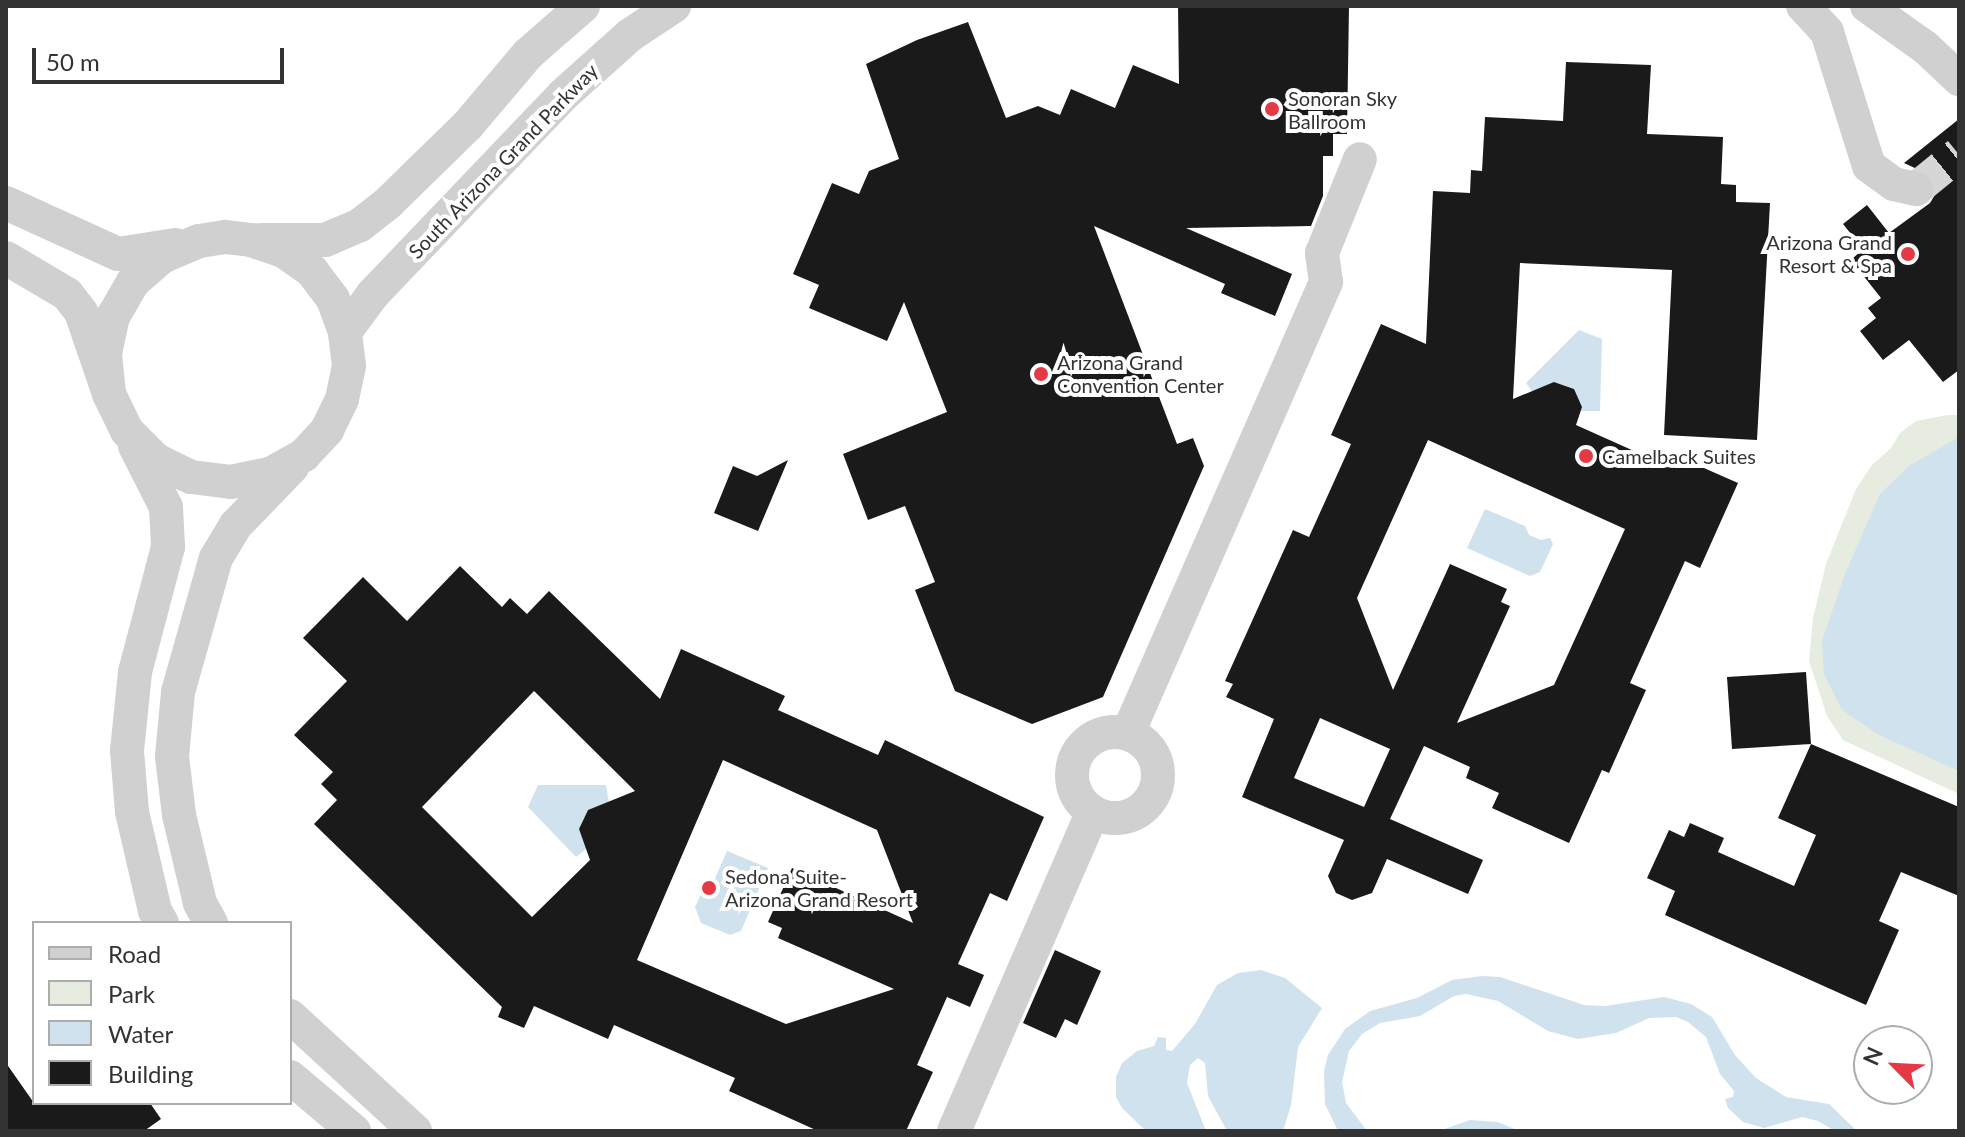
<!DOCTYPE html>
<style>
body{margin:0}
#map{position:relative;width:1965px;height:1137px;overflow:hidden;background:#fff;font-family:Lato,sans-serif}
div>[style]{position:absolute}
[style*='--x']{left:calc(var(--x)*1px);top:calc(var(--y)*1px);width:calc(var(--w)*1px);rotate:calc(var(--a)*1deg)}
.green>*{inset:0;background:#e6ecdf}
.water>*{inset:0;background:#cfe2ee}
.building>*{inset:0;background:#1a1a1a}
.minor-tunnel>*{height:34px;margin-top:-17px;transform-origin:0;background:repeating-linear-gradient(90deg,#d6d6d6 0 34px,transparent 0 51px)}
.minor>*{height:34px;margin:-17px;padding:0 17px;transform-origin:17px;border-radius:17px;background:#d0d0d0}
.minor>.ring{margin:-17px;padding:0;box-sizing:content-box;background:none;border:34px solid #d0d0d0;border-radius:50%}
.dots>*{width:22px;height:22px;translate:-50% -50%;box-sizing:border-box;border:4px solid #fff;border-radius:50%}
span{translate:-50% -50%;white-space:nowrap;text-align:center;line-height:1.15;-webkit-text-stroke:8px #fff;paint-order:stroke}
.poi-label{font-size:20px;color:#333}
.left{translate:0 -50%;text-align:left}
.right{translate:-100% -50%;text-align:right}
.street-label{font-size:20px;color:#333}
.frame{position:absolute;inset:0;border:8px solid #333;pointer-events:none}
.legend{position:absolute;left:32px;top:921px;width:260px;height:184px;box-sizing:border-box;background:#fff;border:2px solid #adadad;margin:0;padding:10px 14px;list-style:none;font-size:24px;color:#333}
.legend li{display:flex;align-items:center;gap:16px;height:40px}
.legend b{width:40px;border:2px solid #adadad}
.north{position:absolute;left:1853px;top:1025px;width:80px;height:80px;box-sizing:border-box;background:#fff;border:2px solid #adadad;border-radius:50%;rotate:294deg;font-size:22px;font-weight:700;line-height:32px;text-align:center;color:#333}
.north::after{content:'';display:block;margin:auto;width:28px;height:36px;background:#e63946;clip-path:polygon(50% 0,100% 100%,50% 72%,0 100%)}
.scale{position:absolute;left:32px;top:48px;width:252px;height:36px;box-sizing:border-box;border:4px solid #333;border-top:0;padding-left:10px;font-size:24px;line-height:28px;white-space:nowrap;color:#333;-webkit-text-stroke:6px #fff;paint-order:stroke}
</style>
<div id="map">
<div class="green">
<i style="clip-path:polygon(1948px 415px,1959px 415px,1959px 794px,1843px 740px,1827px 716px,1809px 661px,1813px 618px,1826px 564px,1856px 489px,1872px 465px,1891px 448px,1900px 433px,1916px 421px)"></i>
</div>
<div class="water">
<i style="clip-path:polygon(1579px 330px,1602px 339px,1600px 411px,1580px 411px,1574px 389px,1555px 382px,1534px 394px,1526px 383px)"></i>
<i style="clip-path:polygon(1959px 437px,1959px 771px,1879px 735px,1842px 710px,1824px 674px,1822px 641px,1845px 574px,1880px 494px,1909px 466px)"></i>
<i style="clip-path:polygon(1485px 509px,1525px 526px,1529px 535px,1541px 540px,1550px 538px,1553px 544px,1540px 572px,1530px 576px,1467px 548px)"></i>
<i style="clip-path:polygon(538px 785px,606px 785px,609px 803px,588px 810px,579px 829px,587px 848px,576px 857px,528px 807px)"></i>
<i style="clip-path:polygon(727px 851px,768px 868px,741px 931px,730px 935px,701px 923px,695px 907px,702px 892px,710px 890px)"></i>
<i style="clip-path:polygon(1261px 970px,1285px 978px,1322px 1008px,1298px 1047px,1291px 1105px,1283px 1131px,1227px 1131px,1208px 1096px,1205px 1063px,1198px 1058px,1190px 1065px,1187px 1083px,1206px 1131px,1146px 1131px,1122px 1108px,1116px 1097px,1116px 1077px,1122px 1063px,1137px 1051px,1154px 1046px,1158px 1037px,1166px 1038px,1166px 1050px,1172px 1051px,1195px 1024px,1217px 985px,1238px 973px)"></i>
<i style="clip-path:polygon(1482px 976px,1500px 977px,1584px 1005px,1605px 1006px,1664px 997px,1691px 1004px,1712px 1017px,1735px 1055px,1756px 1078px,1786px 1097px,1829px 1104px,1857px 1131px,1835px 1131px,1818px 1121px,1802px 1117px,1764px 1128px,1743px 1122px,1728px 1108px,1725px 1099px,1733px 1097px,1734px 1091px,1720px 1074px,1706px 1037px,1688px 1022px,1676px 1017px,1649px 1018px,1616px 1033px,1578px 1039px,1548px 1031px,1498px 1001px,1466px 994px,1454px 996px,1420px 1016px,1380px 1023px,1362px 1034px,1349px 1051px,1342px 1082px,1346px 1103px,1367px 1131px,1338px 1131px,1325px 1104px,1324px 1071px,1328px 1055px,1345px 1029px,1370px 1011px,1417px 998px,1452px 980px)"></i>
<i style="clip-path:polygon(1470px 1120px,1498px 1122px,1519px 1131px,1439px 1131px)"></i>
</div>
<div class="building">
<i style="clip-path:polygon(1178px 6px,1349px 6px,1347px 134px,1333px 134px,1333px 156px,1323px 156px,1323px 196px,1311px 226px,1186px 228px,1292px 274px,1275px 316px,1221px 293px,1225px 284px,1094px 226px,1177px 444px,1193px 438px,1204px 466px,1103px 697px,1032px 724px,955px 691px,915px 590px,935px 582px,905px 506px,868px 520px,843px 454px,947px 412px,904px 302px,887px 341px,809px 308px,819px 285px,793px 274px,832px 183px,859px 194px,869px 171px,899px 159px,866px 64px,917px 40px,968px 22px,1006px 118px,1038px 106px,1060px 115px,1071px 89px,1115px 108px,1133px 65px,1179px 84px)"></i>
<i style="clip-path:polygon(evenodd,1566px 62px,1651px 65px,1647px 134px,1723px 137px,1721px 184px,1736px 185px,1736px 202px,1770px 203px,1757px 440px,1664px 435px,1672px 270px,1520px 263px,1513px 399px,1554px 382px,1574px 389px,1582px 407px,1576px 425px,1663px 464px,1663px 450px,1738px 483px,1700px 568px,1685px 561px,1630px 683px,1646px 690px,1609px 773px,1602px 770px,1569px 843px,1492px 808px,1499px 793px,1466px 778px,1470px 767px,1424px 746px,1390px 819px,1483px 860px,1468px 894px,1387px 859px,1372px 893px,1352px 900px,1336px 893px,1328px 876px,1344px 840px,1242px 797px,1274px 719px,1226px 697px,1233px 684px,1225px 681px,1293px 530px,1309px 537px,1351px 444px,1331px 435px,1381px 324px,1426px 344px,1433px 191px,1470px 193px,1471px 170px,1482px 171px,1485px 117px,1563px 121px,1566px 62px,1428px 440px,1625px 529px,1554px 685px,1457px 723px,1510px 606px,1501px 602px,1507px 589px,1450px 564px,1393px 690px,1357px 598px,1428px 440px,1566px 62px,1320px 718px,1390px 749px,1364px 807px,1294px 778px,1320px 718px)"></i>
<i style="clip-path:polygon(1959px 119px,1959px 370px,1943px 382px,1909px 340px,1883px 360px,1860px 331px,1876px 318px,1868px 308px,1881px 298px,1851px 260px,1863px 249px,1843px 224px,1867px 205px,1889px 233px,1930px 203px,1936px 193px,1930px 175px,1904px 163px)"></i>
<i style="clip-path:polygon(788px 460px,758px 531px,714px 513px,733px 466px,757px 476px)"></i>
<i style="clip-path:polygon(evenodd,460px 566px,502px 607px,510px 598px,527px 614px,549px 591px,660px 699px,681px 649px,785px 696px,778px 710px,878px 755px,885px 740px,1044px 817px,1007px 901px,990px 893px,958px 964px,984px 975px,970px 1007px,947px 997px,917px 1065px,933px 1072px,906px 1131px,818px 1131px,729px 1091px,735px 1078px,614px 1025px,608px 1039px,534px 1006px,524px 1028px,498px 1017px,502px 1007px,314px 824px,337px 800px,321px 784px,333px 772px,294px 735px,347px 681px,303px 638px,363px 577px,407px 621px,460px 566px,534px 691px,635px 791px,588px 810px,579px 829px,590px 860px,532px 917px,422px 807px,534px 691px,460px 566px,723px 760px,877px 830px,913px 923px,792px 868px,768px 922px,782px 928px,778px 938px,894px 989px,786px 1024px,637px 960px,723px 760px)"></i>
<i style="clip-path:polygon(1806px 672px,1811px 744px,1732px 749px,1727px 677px)"></i>
<i style="clip-path:polygon(1811px 744px,1959px 807px,1959px 896px,1901px 872px,1879px 921px,1899px 930px,1866px 1005px,1665px 915px,1675px 891px,1647px 878px,1669px 830px,1684px 837px,1690px 823px,1724px 838px,1718px 852px,1794px 886px,1816px 835px,1778px 818px)"></i>
<i style="clip-path:polygon(1055px 950px,1101px 971px,1077px 1025px,1065px 1019px,1056px 1038px,1023px 1023px)"></i>
<i style="clip-path:polygon(6px 1063px,34px 1103px,150px 1103px,161px 1119px,144px 1131px,6px 1131px)"></i>
</div>
<div class="minor-tunnel">
<i style="--x:1916;--y:189;--w:55;--a:-39.1"></i>
</div>
<div class="minor">
<i style="--x:1803;--y:6;--w:35;--a:47"></i>
<i style="--x:1827;--y:32;--w:140;--a:72.6"></i>
<i style="--x:1869;--y:166;--w:31;--a:36"></i>
<i style="--x:1894;--y:184;--w:23;--a:13"></i>
<i style="--x:1867;--y:6;--w:71;--a:35.3"></i>
<i style="--x:1925;--y:47;--w:47;--a:43.3"></i>
<i style="--x:6;--y:203;--w:123;--a:24.5"></i>
<i style="--x:118;--y:254;--w:58;--a:-9"></i>
<i style="--x:261;--y:240;--w:64;--a:0"></i>
<i style="--x:325;--y:240;--w:38;--a:-23"></i>
<i style="--x:360;--y:225;--w:36;--a:-38"></i>
<i style="--x:388;--y:203;--w:110;--a:-44.3"></i>
<i style="--x:467;--y:126;--w:94;--a:-49.7"></i>
<i style="--x:528;--y:54;--w:73;--a:-41.1"></i>
<i style="--x:6;--y:258;--w:71;--a:30.5"></i>
<i style="--x:67;--y:294;--w:23;--a:52"></i>
<i style="--x:81;--y:312;--w:87;--a:71.1"></i>
<i style="--x:109;--y:394;--w:41;--a:64.1"></i>
<i style="--x:127;--y:431;--w:41;--a:45"></i>
<i style="--x:156;--y:460;--w:39;--a:26"></i>
<i style="--x:191;--y:477;--w:40;--a:7.1"></i>
<i style="--x:231;--y:482;--w:40;--a:-12"></i>
<i style="--x:270;--y:474;--w:39;--a:-29"></i>
<i style="--x:304;--y:455;--w:34;--a:-47"></i>
<i style="--x:327;--y:430;--w:34;--a:-64"></i>
<i style="--x:342;--y:399;--w:34;--a:-78"></i>
<i style="--x:349;--y:366;--w:34;--a:-97"></i>
<i style="--x:345;--y:332;--w:35;--a:-110"></i>
<i style="--x:333;--y:299;--w:35;--a:-127"></i>
<i style="--x:312;--y:271;--w:35;--a:-145"></i>
<i style="--x:283;--y:251;--w:34;--a:-161"></i>
<i style="--x:251;--y:240;--w:26;--a:-173"></i>
<i style="--x:225;--y:237;--w:26;--a:171"></i>
<i style="--x:199;--y:241;--w:39;--a:157"></i>
<i style="--x:163;--y:256;--w:40;--a:139"></i>
<i style="--x:133;--y:282;--w:39;--a:120"></i>
<i style="--x:113;--y:316;--w:39;--a:102"></i>
<i style="--x:105;--y:354;--w:40;--a:84.3"></i>
<i style="--x:345;--y:332;--w:47;--a:-53.6"></i>
<i style="--x:373;--y:294;--w:275;--a:-46.3"></i>
<i style="--x:563;--y:95;--w:90;--a:-41.8"></i>
<i style="--x:630;--y:35;--w:53;--a:-33.4"></i>
<i style="--x:135;--y:446;--w:68;--a:63.1"></i>
<i style="--x:166;--y:507;--w:40;--a:87.1"></i>
<i style="--x:168;--y:547;--w:129;--a:104.8"></i>
<i style="--x:135;--y:672;--w:79;--a:95.8"></i>
<i style="--x:127;--y:751;--w:61;--a:85.3"></i>
<i style="--x:132;--y:812;--w:102;--a:76.9"></i>
<i style="--x:155;--y:911;--w:14;--a:60"></i>
<i class="ring" style="left:1072px;top:732px;width:52px;height:52px"></i>
<i style="--x:1128;--y:733;--w:493;--a:-66.3"></i>
<i style="--x:1326;--y:282;--w:29;--a:-98"></i>
<i style="--x:1322;--y:253;--w:101;--a:-68"></i>
<i style="--x:211;--y:923;--w:23;--a:-119"></i>
<i style="--x:200;--y:903;--w:90;--a:-103.4"></i>
<i style="--x:179;--y:815;--w:59;--a:-96.8"></i>
<i style="--x:172;--y:756;--w:64;--a:-84.6"></i>
<i style="--x:178;--y:692;--w:139;--a:-74.2"></i>
<i style="--x:216;--y:558;--w:39;--a:-59"></i>
<i style="--x:236;--y:525;--w:81;--a:-46"></i>
<i style="--x:290;--y:1016;--w:170;--a:42.6"></i>
<i style="--x:290;--y:1077;--w:84;--a:40.2"></i>
<i style="--x:954;--y:1131;--w:348;--a:-66.5"></i>
</div>
<div class="dots">
<i style="left:1272px;top:109px;background:#e63946"></i>
<i style="left:1908px;top:254px;background:#e63946"></i>
<i style="left:1041px;top:374px;background:#e63946"></i>
<i style="left:1586px;top:456px;background:#e63946"></i>
<i style="left:709px;top:888px;background:#e63946"></i>
</div>
<div class="poi-label">
<span class="left" style="left:1288px;top:110px">Sonoran Sky<br>Ballroom</span>
<span class="right" style="left:1892px;top:254px">Arizona Grand<br>Resort &amp; Spa</span>
<span class="left" style="left:1057px;top:374px">Arizona Grand<br>Convention Center</span>
<span class="left" style="left:1602px;top:456px">Camelback Suites</span>
<span class="left" style="left:725px;top:888px">Sedona Suite-<br>Arizona Grand Resort</span>
</div>
<div class="street-label">
<span style="left:503px;top:161px;rotate:-46deg">South Arizona Grand Parkway</span>
</div>
<div class="frame"></div>
<ul class="legend">
<li><b style="height:10px;background:#d0d0d0"></b>Road</li>
<li><b style="height:22px;background:#e6ecdf"></b>Park</li>
<li><b style="height:22px;background:#cfe2ee"></b>Water</li>
<li><b style="height:22px;background:#1a1a1a"></b>Building</li>
</ul>
<div class="north">N</div>
<div class="scale">50 m</div>
</div>
